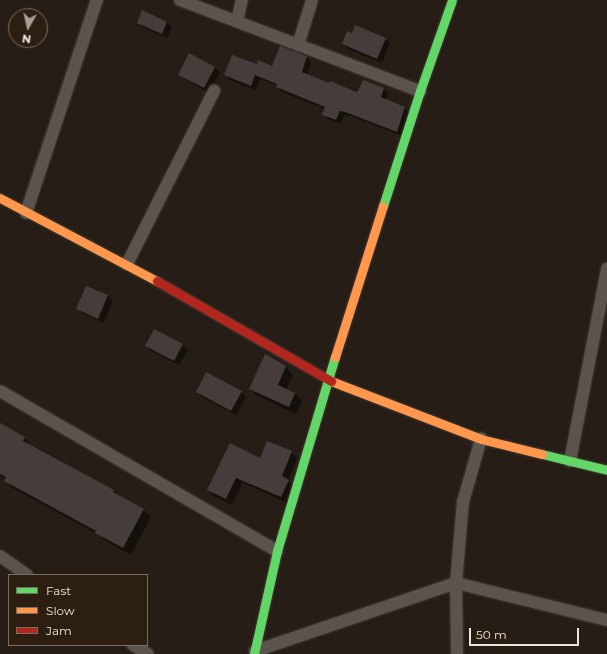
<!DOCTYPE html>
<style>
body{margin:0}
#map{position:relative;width:607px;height:654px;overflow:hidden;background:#261e16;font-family:Montserrat,sans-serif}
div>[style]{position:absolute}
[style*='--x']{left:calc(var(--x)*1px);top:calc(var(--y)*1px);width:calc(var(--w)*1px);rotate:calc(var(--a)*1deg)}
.shadow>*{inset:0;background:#0007}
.building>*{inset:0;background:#453c3b}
.roads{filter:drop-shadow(0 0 1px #3f3832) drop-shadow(0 0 1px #3f3832)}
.street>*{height:12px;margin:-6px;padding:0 6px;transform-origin:6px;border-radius:6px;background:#5b544e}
.fast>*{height:9px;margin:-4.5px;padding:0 4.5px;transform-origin:4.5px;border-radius:4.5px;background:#63d668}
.slow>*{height:9px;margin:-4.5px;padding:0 4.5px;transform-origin:4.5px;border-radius:4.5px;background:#ff974d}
.jam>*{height:9px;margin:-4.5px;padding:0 4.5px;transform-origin:4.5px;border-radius:4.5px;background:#b3261e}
span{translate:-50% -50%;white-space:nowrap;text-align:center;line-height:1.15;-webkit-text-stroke:3px #2c1e10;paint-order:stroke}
.legend{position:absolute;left:8px;top:574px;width:140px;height:72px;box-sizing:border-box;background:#2c1e10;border:1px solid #796d60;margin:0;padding:5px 7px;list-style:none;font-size:12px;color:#ece3d9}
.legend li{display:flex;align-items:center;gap:8px;height:20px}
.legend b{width:20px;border:1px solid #796d60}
.north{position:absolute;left:8px;top:8px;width:40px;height:40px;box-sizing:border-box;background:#2c1e10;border:1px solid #796d60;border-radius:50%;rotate:188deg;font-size:11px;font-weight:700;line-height:16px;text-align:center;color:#ece3d9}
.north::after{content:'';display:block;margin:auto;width:14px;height:18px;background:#a79e95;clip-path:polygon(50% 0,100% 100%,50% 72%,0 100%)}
.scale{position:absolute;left:469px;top:628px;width:110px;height:18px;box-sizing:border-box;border:2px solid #ece3d9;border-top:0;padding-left:5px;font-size:12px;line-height:14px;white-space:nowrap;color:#ece3d9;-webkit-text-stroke:3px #2c1e10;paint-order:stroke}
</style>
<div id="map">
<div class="shadow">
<i style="clip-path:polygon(138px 22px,167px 22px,172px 27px,167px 38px,143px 27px)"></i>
<i style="clip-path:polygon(353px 34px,385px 38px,390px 43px,382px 63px,348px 49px,343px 44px)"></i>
<i style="clip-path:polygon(190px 54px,215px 68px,220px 72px,209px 93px,184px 79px,179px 74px)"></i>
<i style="clip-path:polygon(306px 57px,311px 62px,307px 75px,356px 93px,384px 89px,388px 93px,386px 100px,404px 108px,409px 112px,402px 136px,351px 116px,344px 115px,341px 124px,328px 119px,323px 114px,325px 109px,282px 92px,277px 86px,260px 79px,256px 90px,230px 80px,225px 75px,257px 66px,273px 67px)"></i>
<i style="clip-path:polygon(87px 287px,108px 296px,113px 301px,104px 323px,83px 314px,78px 309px)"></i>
<i style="clip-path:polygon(183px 345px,188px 350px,179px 365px,151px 351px,146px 346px)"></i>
<i style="clip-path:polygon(265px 355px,286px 367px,293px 375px,286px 390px,295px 394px,302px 401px,296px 414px,258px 396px,250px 389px)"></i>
<i style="clip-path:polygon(197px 392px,241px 392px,246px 397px,236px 415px,202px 397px)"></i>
<i style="clip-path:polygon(0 424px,24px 438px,31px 446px,114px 491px,119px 496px,144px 510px,151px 517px,131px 555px,104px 540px,99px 535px,13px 488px,6px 480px,0 476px)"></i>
<i style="clip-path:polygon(291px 452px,297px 458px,288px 481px,294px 487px,287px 503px,243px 483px,232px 505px,214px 496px,208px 490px,260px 459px)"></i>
</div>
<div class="building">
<i style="clip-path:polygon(142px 10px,167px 22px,162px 34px,137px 23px)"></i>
<i style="clip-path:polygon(355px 25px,386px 38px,377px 59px,342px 44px,347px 31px,352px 33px)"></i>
<i style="clip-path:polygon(280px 46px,307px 56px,302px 72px,329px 83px,330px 81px,356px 92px,358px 91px,363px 80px,384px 88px,381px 97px,405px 107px,397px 132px,345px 112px,340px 111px,336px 120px,322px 115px,325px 107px,276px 87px,277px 84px,255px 75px,251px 86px,224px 75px,232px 55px,257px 64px,258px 60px,272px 66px)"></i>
<i style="clip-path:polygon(189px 53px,215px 67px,204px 88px,178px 75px)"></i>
<i style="clip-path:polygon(86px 286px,108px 295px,98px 319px,76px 309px)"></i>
<i style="clip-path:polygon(154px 329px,183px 344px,174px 361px,145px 346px)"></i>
<i style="clip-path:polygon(265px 354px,286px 366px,278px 385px,295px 393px,289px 407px,249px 389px)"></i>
<i style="clip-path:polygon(206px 372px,242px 391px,231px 411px,196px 392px)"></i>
<i style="clip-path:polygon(0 423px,25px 437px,23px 441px,114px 490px,113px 492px,144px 509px,123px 548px,95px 533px,96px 531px,4px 481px,6px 477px,0 474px)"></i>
<i style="clip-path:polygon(267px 441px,292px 451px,282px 476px,289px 480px,281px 497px,236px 478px,226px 499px,207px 490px,230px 443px,260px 458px)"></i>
</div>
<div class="roads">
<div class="street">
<i style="--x:180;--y:0;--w:257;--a:20.8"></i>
<i style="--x:237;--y:21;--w:22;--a:-77"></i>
<i style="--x:298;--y:45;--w:47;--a:-72.7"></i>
<i style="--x:26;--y:213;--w:225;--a:-71.6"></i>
<i style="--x:127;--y:264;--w:194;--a:-63.3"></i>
<i style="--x:0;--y:391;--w:320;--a:30"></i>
<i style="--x:570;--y:461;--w:196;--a:-79.1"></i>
<i style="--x:0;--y:556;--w:33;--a:35"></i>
<i style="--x:133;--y:645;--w:17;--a:31"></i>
<i style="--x:255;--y:651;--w:212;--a:-18.7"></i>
<i style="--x:456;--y:583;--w:155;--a:13.8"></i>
<i style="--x:457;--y:654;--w:71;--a:-90.8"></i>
<i style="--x:456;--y:583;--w:81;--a:-85.1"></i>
<i style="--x:463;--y:502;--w:66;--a:-74.1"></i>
</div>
<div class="fast">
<i style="--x:383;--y:206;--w:121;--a:-72.2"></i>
<i style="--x:420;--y:91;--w:96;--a:-70.6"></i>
<i style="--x:542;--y:454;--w:67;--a:13.8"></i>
<i style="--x:254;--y:654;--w:106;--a:-77.4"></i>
<i style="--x:277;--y:551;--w:202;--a:-73.4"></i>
</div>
<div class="slow">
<i style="--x:0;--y:198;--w:178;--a:27.9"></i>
<i style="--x:335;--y:357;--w:158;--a:-72.4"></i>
<i style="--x:331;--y:381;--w:161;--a:21.1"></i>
<i style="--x:481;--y:439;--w:63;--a:13.8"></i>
</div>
<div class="jam">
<i style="--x:157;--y:281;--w:201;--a:29.9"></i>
</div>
</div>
<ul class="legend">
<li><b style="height:5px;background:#63d668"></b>Fast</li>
<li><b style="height:5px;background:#ff974d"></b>Slow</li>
<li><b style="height:5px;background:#b3261e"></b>Jam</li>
</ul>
<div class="north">N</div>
<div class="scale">50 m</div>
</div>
